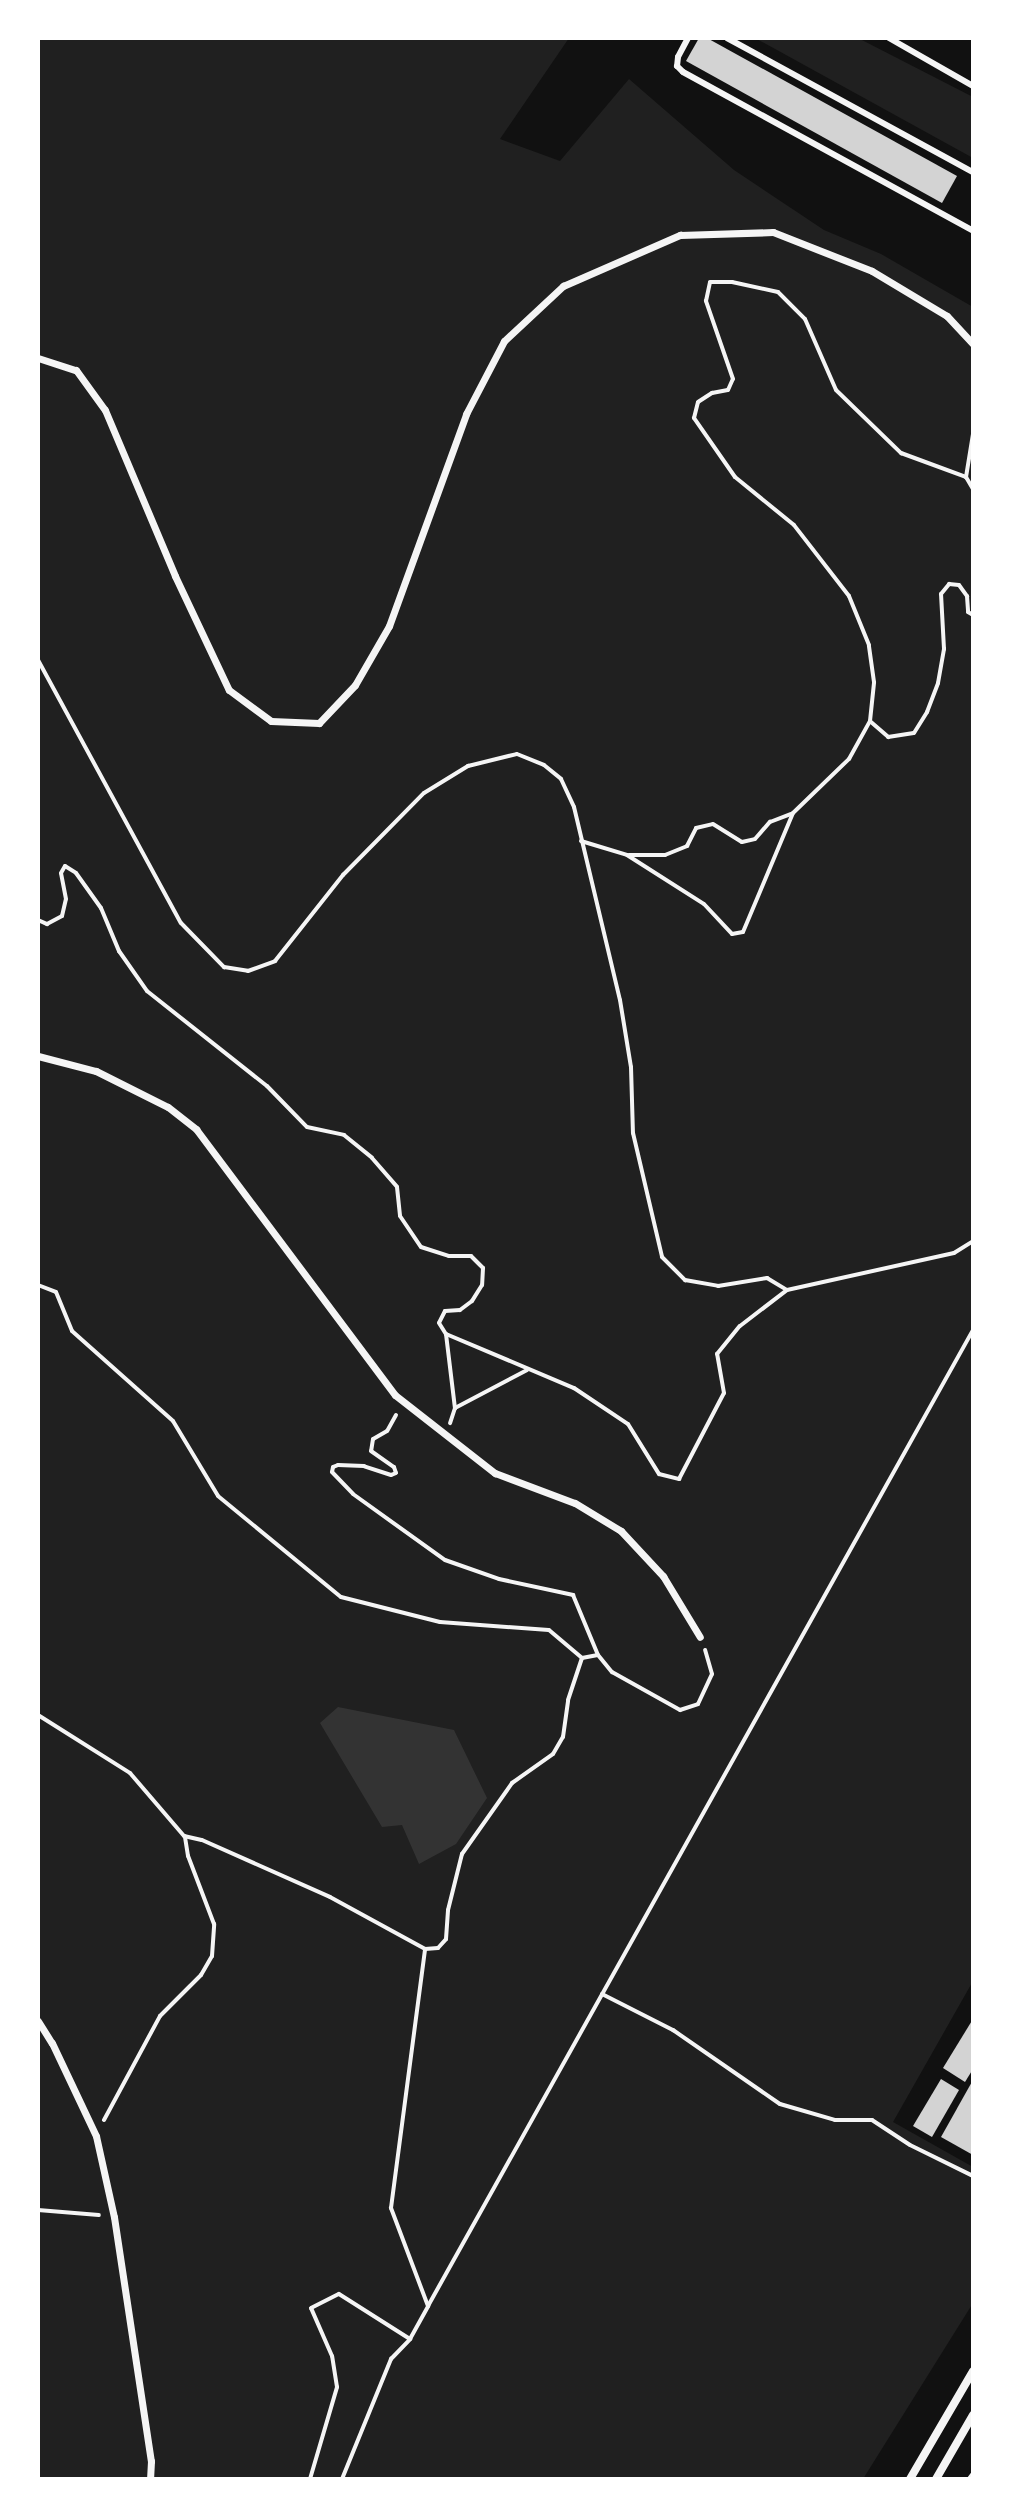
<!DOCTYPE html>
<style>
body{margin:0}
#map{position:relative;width:1011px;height:2517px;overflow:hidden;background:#111;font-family:"Work Sans",sans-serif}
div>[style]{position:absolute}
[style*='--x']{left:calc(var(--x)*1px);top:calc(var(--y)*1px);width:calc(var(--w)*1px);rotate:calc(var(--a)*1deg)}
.green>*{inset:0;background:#202020}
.water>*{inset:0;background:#333}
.building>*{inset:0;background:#d3d3d3}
.path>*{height:4px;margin:-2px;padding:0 2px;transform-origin:2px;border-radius:2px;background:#f5f5f5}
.service>*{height:6px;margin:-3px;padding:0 3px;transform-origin:3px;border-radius:3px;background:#f5f5f5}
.pedestrian>*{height:7px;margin:-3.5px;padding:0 3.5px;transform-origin:3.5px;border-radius:3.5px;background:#f5f5f5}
.minor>*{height:8px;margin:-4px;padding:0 4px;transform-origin:4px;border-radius:4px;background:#f5f5f5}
span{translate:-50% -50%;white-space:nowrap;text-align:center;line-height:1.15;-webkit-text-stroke:8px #fff;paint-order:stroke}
.frame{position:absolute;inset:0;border:40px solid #fff;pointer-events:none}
</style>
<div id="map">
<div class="green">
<i style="clip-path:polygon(38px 38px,569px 38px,500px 139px,560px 161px,629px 79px,734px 170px,824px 230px,881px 254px,973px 307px,973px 1981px,893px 2122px,973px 2167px,973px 2303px,863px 2479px,38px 2479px)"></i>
<i style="clip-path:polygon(755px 38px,858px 38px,973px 97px,973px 158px)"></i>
</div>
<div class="water">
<i style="clip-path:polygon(338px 1707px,454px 1730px,487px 1798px,456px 1844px,419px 1864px,402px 1825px,382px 1827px,320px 1723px)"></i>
</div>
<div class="building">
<i style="clip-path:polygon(699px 38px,707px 38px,957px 176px,942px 203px,686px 61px)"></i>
<i style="clip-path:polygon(973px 2019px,973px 2069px,965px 2082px,943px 2068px)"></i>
<i style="clip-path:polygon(941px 2079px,959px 2090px,932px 2137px,913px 2126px)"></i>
<i style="clip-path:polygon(973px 2080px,973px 2155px,941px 2137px)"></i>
</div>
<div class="path">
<i style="--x:973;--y:434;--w:44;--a:99.2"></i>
<i style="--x:966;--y:477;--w:14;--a:60"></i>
<i style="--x:38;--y:660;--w:299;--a:61.5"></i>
<i style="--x:181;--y:923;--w:62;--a:45.7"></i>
<i style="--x:224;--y:967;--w:24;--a:9"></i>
<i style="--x:248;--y:971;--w:29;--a:-20"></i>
<i style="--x:275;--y:961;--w:110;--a:-51.7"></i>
<i style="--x:343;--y:875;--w:115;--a:-45.4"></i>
<i style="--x:424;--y:793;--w:52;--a:-31.5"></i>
<i style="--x:468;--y:766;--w:50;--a:-13.8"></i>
<i style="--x:517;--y:754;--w:29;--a:22"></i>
<i style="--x:544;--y:765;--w:22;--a:39"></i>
<i style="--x:561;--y:779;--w:31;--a:65"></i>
<i style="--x:574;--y:807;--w:198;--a:76.6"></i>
<i style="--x:620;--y:1000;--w:68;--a:80.7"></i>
<i style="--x:631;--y:1067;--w:66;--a:88.3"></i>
<i style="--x:633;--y:1133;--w:127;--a:76.8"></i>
<i style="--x:662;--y:1257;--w:33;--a:45"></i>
<i style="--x:685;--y:1280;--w:34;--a:10"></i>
<i style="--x:718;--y:1286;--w:50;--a:-9.3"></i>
<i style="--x:767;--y:1278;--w:23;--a:31"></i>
<i style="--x:871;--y:722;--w:23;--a:41"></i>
<i style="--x:888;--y:737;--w:26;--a:-9"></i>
<i style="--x:914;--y:733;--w:25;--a:-58"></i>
<i style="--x:927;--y:712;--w:31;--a:-69"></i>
<i style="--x:938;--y:683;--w:35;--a:-80"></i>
<i style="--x:944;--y:649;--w:55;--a:-93.1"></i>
<i style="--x:941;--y:594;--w:13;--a:-51"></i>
<i style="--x:949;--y:584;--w:10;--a:6"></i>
<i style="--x:959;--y:585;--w:14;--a:54"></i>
<i style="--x:967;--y:596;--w:16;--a:86"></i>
<i style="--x:968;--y:612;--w:6;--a:31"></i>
<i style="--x:581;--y:841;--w:48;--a:16.9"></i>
<i style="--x:627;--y:855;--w:91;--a:32.5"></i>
<i style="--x:704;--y:904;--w:41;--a:47"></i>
<i style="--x:732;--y:934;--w:11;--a:-10"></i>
<i style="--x:743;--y:932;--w:129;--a:-67.2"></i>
<i style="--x:793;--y:813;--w:78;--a:-44"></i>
<i style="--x:849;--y:759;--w:43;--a:-61.1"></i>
<i style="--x:870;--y:721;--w:39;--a:-84"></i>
<i style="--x:874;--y:682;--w:37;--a:-98"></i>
<i style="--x:869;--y:645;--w:53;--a:-112.2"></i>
<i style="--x:849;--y:596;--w:90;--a:-127.8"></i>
<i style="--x:794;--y:525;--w:76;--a:-140.9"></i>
<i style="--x:735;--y:477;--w:72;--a:-124.8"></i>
<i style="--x:694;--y:418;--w:16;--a:-76"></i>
<i style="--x:698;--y:402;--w:17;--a:-33"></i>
<i style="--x:712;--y:393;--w:16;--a:-11"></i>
<i style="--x:728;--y:390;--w:12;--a:-66"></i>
<i style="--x:733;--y:379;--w:83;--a:-109.1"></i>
<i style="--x:706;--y:301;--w:19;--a:-78"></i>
<i style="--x:710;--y:282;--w:22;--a:0"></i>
<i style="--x:732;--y:282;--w:47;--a:12.3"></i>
<i style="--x:778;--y:292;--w:38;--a:45"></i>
<i style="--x:805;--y:319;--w:77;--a:66.4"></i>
<i style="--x:836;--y:390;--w:91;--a:44.1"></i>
<i style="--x:901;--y:453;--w:69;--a:20.3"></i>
<i style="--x:629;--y:855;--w:36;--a:0"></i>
<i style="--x:665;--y:855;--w:24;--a:-22"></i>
<i style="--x:687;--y:846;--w:20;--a:-63"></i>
<i style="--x:696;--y:828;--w:17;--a:-13"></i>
<i style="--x:713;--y:824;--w:34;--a:32"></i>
<i style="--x:742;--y:842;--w:13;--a:-13"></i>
<i style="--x:755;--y:839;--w:23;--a:-49"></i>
<i style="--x:770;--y:822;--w:22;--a:-21"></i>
<i style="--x:38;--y:920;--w:10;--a:24"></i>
<i style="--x:47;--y:924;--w:17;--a:-28"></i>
<i style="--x:62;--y:916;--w:17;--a:-77"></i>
<i style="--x:66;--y:899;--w:26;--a:-101"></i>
<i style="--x:61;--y:873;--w:8;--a:-60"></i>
<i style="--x:65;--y:866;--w:13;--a:32"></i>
<i style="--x:76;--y:873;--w:43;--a:54.5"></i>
<i style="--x:101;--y:908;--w:47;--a:67.3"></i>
<i style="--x:119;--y:951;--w:49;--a:55"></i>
<i style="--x:147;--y:991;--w:153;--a:38.4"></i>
<i style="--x:267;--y:1086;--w:57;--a:45.7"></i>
<i style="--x:307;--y:1127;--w:38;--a:12"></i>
<i style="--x:344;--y:1135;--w:36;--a:39"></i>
<i style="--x:372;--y:1158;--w:38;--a:49"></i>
<i style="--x:397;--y:1187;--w:29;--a:84"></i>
<i style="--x:400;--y:1216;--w:37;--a:56"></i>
<i style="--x:421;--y:1247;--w:29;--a:18"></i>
<i style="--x:449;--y:1256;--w:22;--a:0"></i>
<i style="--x:471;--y:1256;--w:17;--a:45"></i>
<i style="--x:483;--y:1268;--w:17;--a:93"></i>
<i style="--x:482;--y:1285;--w:19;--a:122"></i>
<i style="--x:472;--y:1301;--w:15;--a:143"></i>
<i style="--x:460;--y:1310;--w:15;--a:176"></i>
<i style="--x:445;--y:1311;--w:13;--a:117"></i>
<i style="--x:439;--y:1323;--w:13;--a:58"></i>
<i style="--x:446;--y:1334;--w:139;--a:22.9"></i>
<i style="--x:574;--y:1388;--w:65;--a:33.7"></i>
<i style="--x:628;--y:1424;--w:59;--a:58.2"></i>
<i style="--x:659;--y:1474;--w:21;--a:14"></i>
<i style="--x:679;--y:1479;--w:97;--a:-62.4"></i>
<i style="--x:724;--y:1393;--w:40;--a:-100"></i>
<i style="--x:717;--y:1354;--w:36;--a:-51"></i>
<i style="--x:740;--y:1326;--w:59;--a:-37.5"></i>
<i style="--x:787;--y:1290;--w:171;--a:-12.5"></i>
<i style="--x:954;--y:1253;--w:22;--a:-32"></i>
<i style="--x:38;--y:1285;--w:19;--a:21"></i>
<i style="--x:56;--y:1292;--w:42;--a:67.7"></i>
<i style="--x:72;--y:1331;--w:135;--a:41.7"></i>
<i style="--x:173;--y:1421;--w:87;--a:59"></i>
<i style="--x:218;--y:1496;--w:159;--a:39.4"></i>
<i style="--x:341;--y:1597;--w:102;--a:14.2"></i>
<i style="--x:440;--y:1622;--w:109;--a:4.2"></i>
<i style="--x:549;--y:1630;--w:43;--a:40.3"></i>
<i style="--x:446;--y:1334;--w:75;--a:83.1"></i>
<i style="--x:455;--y:1408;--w:16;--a:108"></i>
<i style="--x:455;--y:1408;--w:81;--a:-27.8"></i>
<i style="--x:396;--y:1415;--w:18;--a:119"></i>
<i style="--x:387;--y:1431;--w:16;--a:150"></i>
<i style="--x:373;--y:1439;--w:12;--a:99"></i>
<i style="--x:371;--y:1451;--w:28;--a:35"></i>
<i style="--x:394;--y:1467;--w:6;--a:72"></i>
<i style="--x:396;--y:1473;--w:5;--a:158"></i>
<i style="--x:391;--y:1475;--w:28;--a:-162"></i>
<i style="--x:364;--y:1466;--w:26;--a:-178"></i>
<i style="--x:338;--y:1465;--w:5;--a:158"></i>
<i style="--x:333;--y:1467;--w:5;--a:101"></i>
<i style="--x:332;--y:1472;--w:30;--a:46"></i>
<i style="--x:353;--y:1494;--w:113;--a:35.7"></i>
<i style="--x:445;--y:1560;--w:57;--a:19.4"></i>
<i style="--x:499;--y:1579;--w:76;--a:12.2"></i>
<i style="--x:573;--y:1595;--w:65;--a:67.4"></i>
<i style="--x:582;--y:1658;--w:16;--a:-11"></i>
<i style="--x:598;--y:1655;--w:22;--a:51"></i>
<i style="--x:612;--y:1672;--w:78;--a:29.2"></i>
<i style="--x:680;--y:1710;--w:19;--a:-18"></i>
<i style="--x:698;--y:1704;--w:33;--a:-65"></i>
<i style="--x:712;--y:1674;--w:25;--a:-106"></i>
<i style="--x:38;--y:1715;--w:109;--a:32.2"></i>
<i style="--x:130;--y:1773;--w:83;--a:49.4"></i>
<i style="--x:184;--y:1836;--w:18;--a:13"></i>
<i style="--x:202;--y:1840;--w:140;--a:24"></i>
<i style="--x:330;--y:1897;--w:108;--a:28.7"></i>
<i style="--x:425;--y:1949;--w:13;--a:-4"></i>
<i style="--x:438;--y:1948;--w:12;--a:-48"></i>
<i style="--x:446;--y:1939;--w:29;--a:-86"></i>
<i style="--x:448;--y:1910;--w:58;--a:-76"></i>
<i style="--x:462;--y:1854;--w:87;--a:-54.8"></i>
<i style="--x:512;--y:1783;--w:50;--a:-35.3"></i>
<i style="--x:553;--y:1754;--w:20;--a:-60"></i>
<i style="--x:563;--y:1737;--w:37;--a:-82"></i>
<i style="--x:568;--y:1700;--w:44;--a:-71.6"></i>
<i style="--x:602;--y:1994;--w:80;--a:26.9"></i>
<i style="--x:673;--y:2030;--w:130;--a:34.7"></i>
<i style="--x:780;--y:2104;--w:57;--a:16.2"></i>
<i style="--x:835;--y:2120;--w:37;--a:0"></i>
<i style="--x:872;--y:2120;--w:45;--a:33.3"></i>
<i style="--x:910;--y:2145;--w:70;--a:26.2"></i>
<i style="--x:104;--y:2120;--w:118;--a:-61.7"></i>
<i style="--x:160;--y:2016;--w:58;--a:-45"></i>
<i style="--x:201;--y:1975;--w:22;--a:-60"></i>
<i style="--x:212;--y:1956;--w:32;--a:-86"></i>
<i style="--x:214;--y:1924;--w:73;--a:-110.9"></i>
<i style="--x:188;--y:1856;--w:20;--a:-99"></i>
<i style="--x:38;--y:2210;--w:61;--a:4.7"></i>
<i style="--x:428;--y:2306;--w:1118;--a:-60.82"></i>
<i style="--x:310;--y:2479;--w:96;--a:-73.6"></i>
<i style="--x:337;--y:2387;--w:31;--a:-99"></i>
<i style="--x:332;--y:2356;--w:52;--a:-113.6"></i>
<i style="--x:311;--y:2308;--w:31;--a:-27"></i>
<i style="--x:339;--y:2294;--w:84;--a:32.4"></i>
<i style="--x:342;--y:2479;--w:130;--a:-67.8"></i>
<i style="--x:391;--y:2359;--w:28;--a:-46"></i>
<i style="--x:410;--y:2339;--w:38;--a:-61"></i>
<i style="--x:428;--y:2306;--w:105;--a:-110.7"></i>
<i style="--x:391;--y:2208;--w:261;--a:-82.5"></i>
</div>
<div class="service">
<i style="--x:688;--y:38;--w:21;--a:118"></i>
<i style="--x:678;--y:57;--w:9;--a:96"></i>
<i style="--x:677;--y:66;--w:8;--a:45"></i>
<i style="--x:683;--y:72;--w:331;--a:28.7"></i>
<i style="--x:727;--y:38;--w:280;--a:28.6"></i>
<i style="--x:889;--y:38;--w:97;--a:29.7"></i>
<i style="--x:970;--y:2479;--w:5;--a:-53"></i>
</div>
<div class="pedestrian">
<i style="--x:38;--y:358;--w:40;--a:18"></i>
<i style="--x:76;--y:370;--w:49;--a:54.1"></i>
<i style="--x:105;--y:410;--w:180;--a:67.1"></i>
<i style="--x:175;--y:576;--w:126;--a:64.7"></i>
<i style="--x:229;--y:690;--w:52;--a:36.4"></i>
<i style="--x:271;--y:721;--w:48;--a:2.4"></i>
<i style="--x:319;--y:723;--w:52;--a:-46.5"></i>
<i style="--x:355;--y:685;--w:68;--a:-60"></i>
<i style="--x:389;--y:626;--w:226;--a:-70"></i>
<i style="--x:466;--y:414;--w:82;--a:-62.5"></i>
<i style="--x:504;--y:341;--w:81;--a:-43"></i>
<i style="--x:563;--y:286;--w:128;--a:-23.6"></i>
<i style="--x:680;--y:235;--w:93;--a:-1.8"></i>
<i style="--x:773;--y:232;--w:106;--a:21.5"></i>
<i style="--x:872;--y:271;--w:87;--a:31"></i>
<i style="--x:947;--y:316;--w:38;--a:47"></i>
<i style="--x:38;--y:1056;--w:60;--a:14.5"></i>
<i style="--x:96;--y:1071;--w:80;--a:26.6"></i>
<i style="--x:168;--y:1107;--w:36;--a:38"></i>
<i style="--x:196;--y:1129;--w:332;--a:53.2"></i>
<i style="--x:395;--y:1395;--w:127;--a:38"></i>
<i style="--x:495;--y:1473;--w:85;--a:20.6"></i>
<i style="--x:575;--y:1503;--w:54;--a:31.3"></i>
<i style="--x:621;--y:1531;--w:62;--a:47"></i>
<i style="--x:663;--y:1576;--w:71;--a:58.8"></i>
<i style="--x:38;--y:2021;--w:26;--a:58"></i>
<i style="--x:52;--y:2043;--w:103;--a:64.7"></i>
<i style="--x:96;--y:2136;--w:83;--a:77.5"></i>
<i style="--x:114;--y:2217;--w:247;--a:81.4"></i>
<i style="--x:151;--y:2461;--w:18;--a:93"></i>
</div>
<div class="minor">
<i style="--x:910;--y:2479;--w:125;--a:-59.7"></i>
<i style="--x:936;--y:2479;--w:74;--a:-60"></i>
</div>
<div class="frame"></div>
</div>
